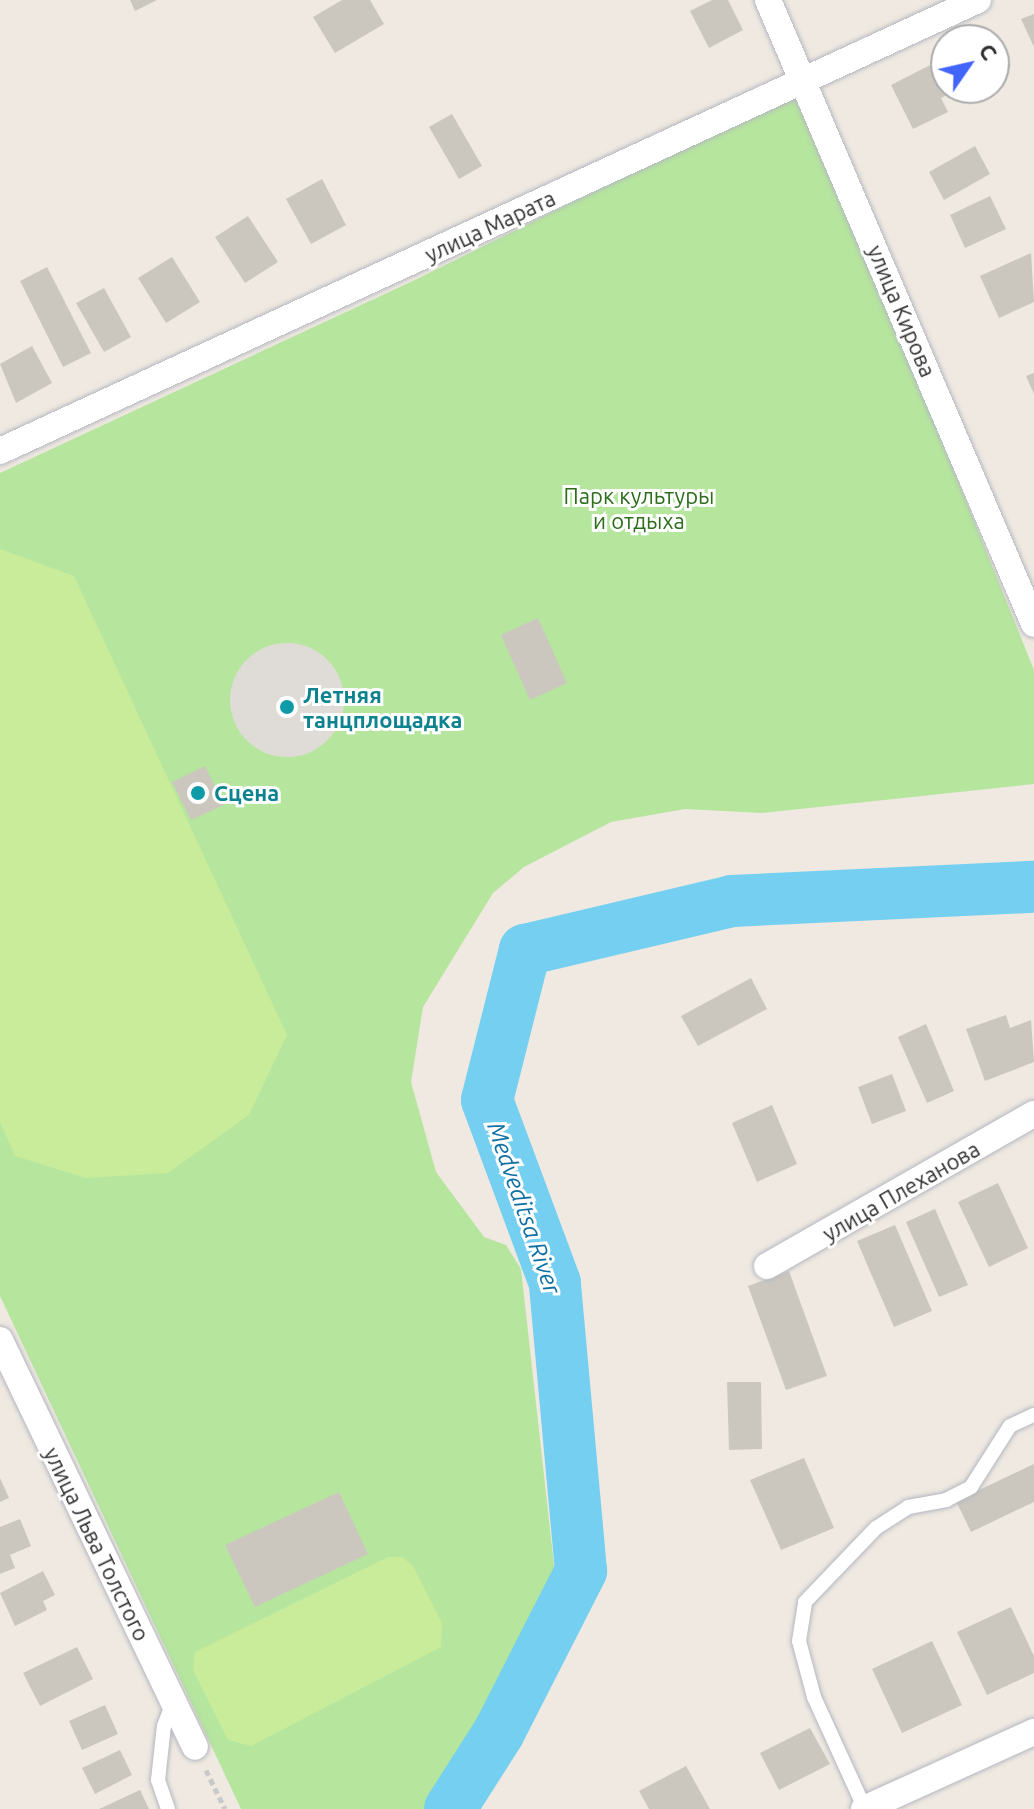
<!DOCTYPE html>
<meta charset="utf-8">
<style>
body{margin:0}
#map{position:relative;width:1034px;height:1809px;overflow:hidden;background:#efe9e1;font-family:Ubuntu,sans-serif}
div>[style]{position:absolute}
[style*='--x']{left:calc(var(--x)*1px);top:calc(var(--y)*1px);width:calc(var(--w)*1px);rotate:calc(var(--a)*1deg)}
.green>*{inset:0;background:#b6e59e}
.pitch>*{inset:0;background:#c9ec9a}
.plaza>*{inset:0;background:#dfdcd8}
.round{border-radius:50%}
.river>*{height:52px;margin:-26px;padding:0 26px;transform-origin:26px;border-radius:26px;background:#75cff0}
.building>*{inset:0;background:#cbc7bf}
.path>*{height:5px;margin-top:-2.5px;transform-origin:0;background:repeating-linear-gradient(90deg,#c9c9c9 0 6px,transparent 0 10px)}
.roads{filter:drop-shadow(0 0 2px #b4b7c1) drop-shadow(0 0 2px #b4b7c1)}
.service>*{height:14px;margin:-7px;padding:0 7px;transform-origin:7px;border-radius:7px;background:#fff}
.minor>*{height:26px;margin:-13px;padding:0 13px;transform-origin:13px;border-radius:13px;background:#fff}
.dots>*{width:22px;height:22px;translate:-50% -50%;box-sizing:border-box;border:4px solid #fff;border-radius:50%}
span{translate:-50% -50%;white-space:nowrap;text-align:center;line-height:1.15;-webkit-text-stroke:6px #fff;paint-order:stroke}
.street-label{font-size:22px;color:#2e2e2e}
.park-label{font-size:22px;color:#2c6e1b}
.culture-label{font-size:22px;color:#0d838f;font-weight:700}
.left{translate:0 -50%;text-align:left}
.water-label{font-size:24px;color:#0d6fa3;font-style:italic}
.north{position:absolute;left:930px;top:24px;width:80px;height:80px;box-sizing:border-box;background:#fff;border:2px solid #ababab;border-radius:50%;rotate:56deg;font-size:22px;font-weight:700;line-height:32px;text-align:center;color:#2e2e2e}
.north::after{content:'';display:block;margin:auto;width:28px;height:36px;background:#4264fb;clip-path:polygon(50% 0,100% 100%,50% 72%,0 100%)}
</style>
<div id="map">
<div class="green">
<i style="clip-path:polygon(801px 89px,1034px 670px,1034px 784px,762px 813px,685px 809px,611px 822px,524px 867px,493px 893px,423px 1007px,411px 1082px,436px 1172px,484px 1237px,506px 1245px,521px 1269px,556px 1583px,427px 1809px,241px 1809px,0 1296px,0 473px,415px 280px)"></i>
</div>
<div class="pitch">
<i style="clip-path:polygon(0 549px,74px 576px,287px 1035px,249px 1115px,168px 1173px,86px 1178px,15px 1156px,0 1122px)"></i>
<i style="clip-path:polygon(388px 1557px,402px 1557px,413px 1566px,442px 1623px,441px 1647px,251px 1746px,228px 1740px,193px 1670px,195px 1652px)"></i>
</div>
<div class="plaza">
<i class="round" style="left:230px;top:643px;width:114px;height:114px"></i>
</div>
<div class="river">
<i style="--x:450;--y:1809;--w:91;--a:-57.5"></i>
<i style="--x:499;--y:1732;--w:181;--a:-63"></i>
<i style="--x:581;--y:1571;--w:289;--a:-95.2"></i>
<i style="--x:555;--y:1283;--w:195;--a:-110.4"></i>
<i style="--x:487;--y:1100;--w:155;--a:-75.8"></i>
<i style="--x:525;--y:950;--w:213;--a:-13.3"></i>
<i style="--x:732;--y:901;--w:302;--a:-2.7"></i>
</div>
<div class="building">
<i style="clip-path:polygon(130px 0,157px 0,135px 11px)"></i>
<i style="clip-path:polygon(342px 0,370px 0,384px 24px,335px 53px,313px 17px)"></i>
<i style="clip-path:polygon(712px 0,728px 0,743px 30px,709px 48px,690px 11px)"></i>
<i style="clip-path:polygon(1034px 14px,1034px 47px,1021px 19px)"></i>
<i style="clip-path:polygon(944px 58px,946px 88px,962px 88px,941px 98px,948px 112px,913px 129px,891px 85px)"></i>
<i style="clip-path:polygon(452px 114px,482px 166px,459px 179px,429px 127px)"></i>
<i style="clip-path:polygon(975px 146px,990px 174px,944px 200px,929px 172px)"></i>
<i style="clip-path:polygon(322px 179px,346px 225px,311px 244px,286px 199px)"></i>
<i style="clip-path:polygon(990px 196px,1006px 229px,965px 248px,950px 215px)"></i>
<i style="clip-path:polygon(248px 216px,278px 262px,245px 283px,215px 237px)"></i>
<i style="clip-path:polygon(1031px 253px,1034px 302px,999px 318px,980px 276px)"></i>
<i style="clip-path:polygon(172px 257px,200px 302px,166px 323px,138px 278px)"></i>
<i style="clip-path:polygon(47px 267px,91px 353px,63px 367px,20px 281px)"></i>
<i style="clip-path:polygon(104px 288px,131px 337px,104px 352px,76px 303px)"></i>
<i style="clip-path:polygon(32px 346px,52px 383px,16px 403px,0 364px)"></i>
<i style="clip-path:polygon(1034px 373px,1034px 394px,1026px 376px)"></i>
<i style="clip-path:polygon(538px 618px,567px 683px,530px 700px,501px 635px)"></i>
<i style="clip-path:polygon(205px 766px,224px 805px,191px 820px,172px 782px)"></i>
<i style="clip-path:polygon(751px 978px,767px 1009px,698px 1046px,681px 1016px)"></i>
<i style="clip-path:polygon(1006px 1015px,1010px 1028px,1031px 1020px,1034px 1062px,985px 1081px,966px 1029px)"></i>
<i style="clip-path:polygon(926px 1024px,954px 1091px,927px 1103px,898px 1037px)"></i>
<i style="clip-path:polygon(892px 1074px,906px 1111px,872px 1124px,858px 1087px)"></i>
<i style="clip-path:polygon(772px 1105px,797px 1164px,757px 1182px,732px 1123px)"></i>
<i style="clip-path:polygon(998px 1183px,1028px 1248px,989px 1267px,958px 1202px)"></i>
<i style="clip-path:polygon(935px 1209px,968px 1285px,939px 1297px,906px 1222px)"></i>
<i style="clip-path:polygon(895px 1225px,932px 1311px,894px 1327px,857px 1241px)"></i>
<i style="clip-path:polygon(789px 1271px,827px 1376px,786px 1390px,748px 1286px)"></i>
<i style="clip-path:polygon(727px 1382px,761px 1382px,762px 1449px,729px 1450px)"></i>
<i style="clip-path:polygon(804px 1458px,834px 1528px,781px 1550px,750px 1480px)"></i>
<i style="clip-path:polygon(1034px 1464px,1034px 1502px,971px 1532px,956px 1501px)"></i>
<i style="clip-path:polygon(0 1478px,9px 1498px,0 1502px)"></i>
<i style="clip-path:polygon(339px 1492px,368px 1554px,255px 1607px,225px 1545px)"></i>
<i style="clip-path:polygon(20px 1519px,31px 1546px,10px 1555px,15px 1568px,0 1574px,0 1527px)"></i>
<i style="clip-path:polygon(43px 1571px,55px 1595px,43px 1601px,47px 1610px,15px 1626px,0 1593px)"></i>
<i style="clip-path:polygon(1011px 1607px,1034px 1656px,1034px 1673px,987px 1695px,957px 1632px)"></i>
<i style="clip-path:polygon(932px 1641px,962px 1705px,902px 1733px,872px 1669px)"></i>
<i style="clip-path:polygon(77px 1647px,93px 1679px,40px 1706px,23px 1673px)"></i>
<i style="clip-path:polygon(105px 1705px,118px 1734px,82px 1750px,69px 1721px)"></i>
<i style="clip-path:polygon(810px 1728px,830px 1764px,779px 1790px,760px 1753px)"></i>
<i style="clip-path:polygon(120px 1750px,132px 1775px,95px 1794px,82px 1768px)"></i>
<i style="clip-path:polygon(686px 1766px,710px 1809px,649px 1809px,639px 1791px)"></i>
<i style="clip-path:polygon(140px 1790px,149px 1809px,99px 1809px)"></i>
</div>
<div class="path">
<i style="--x:206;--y:1770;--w:43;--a:64"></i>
</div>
<div class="roads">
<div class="service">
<i style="--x:168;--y:1809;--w:31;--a:-109"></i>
<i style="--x:158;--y:1780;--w:54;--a:-83.7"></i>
<i style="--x:164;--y:1726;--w:26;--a:-69"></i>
<i style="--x:865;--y:1809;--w:123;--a:-114.5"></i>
<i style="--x:814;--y:1697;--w:58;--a:-105"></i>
<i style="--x:799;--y:1641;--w:39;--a:-81"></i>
<i style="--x:805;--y:1602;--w:103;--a:-46.2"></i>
<i style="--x:876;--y:1528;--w:38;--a:-33"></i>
<i style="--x:908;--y:1507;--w:39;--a:-10"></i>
<i style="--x:946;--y:1500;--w:28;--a:-27"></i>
<i style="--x:971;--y:1487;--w:72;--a:-57.4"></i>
<i style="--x:1010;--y:1426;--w:26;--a:-25"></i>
</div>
<div class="minor">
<i style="--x:768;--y:0;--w:678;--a:66.91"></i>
<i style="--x:0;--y:451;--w:1077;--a:-24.76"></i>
<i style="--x:767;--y:1266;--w:307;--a:-29.7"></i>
<i style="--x:0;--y:1340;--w:451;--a:64.4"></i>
<i style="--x:864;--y:1809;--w:187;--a:-24.4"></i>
</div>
</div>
<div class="dots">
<i style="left:287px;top:707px;background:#0f9aa8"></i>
<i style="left:198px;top:793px;background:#0f9aa8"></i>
</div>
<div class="street-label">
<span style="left:490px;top:226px;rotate:-25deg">улица Марата</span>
<span style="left:902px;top:311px;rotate:67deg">улица Кирова</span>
<span style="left:901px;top:1191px;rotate:-30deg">улица Плеханова</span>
<span style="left:97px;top:1544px;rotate:64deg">улица Льва Толстого</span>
</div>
<div class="park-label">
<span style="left:639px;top:508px">Парк культуры<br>и отдыха</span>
</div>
<div class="culture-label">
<span class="left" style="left:303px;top:707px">Летняя<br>танцплощадка</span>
<span class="left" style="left:214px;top:793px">Сцена</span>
</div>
<div class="water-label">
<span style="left:524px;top:1208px;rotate:71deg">Medveditsa River</span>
</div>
<div class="north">С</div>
</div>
